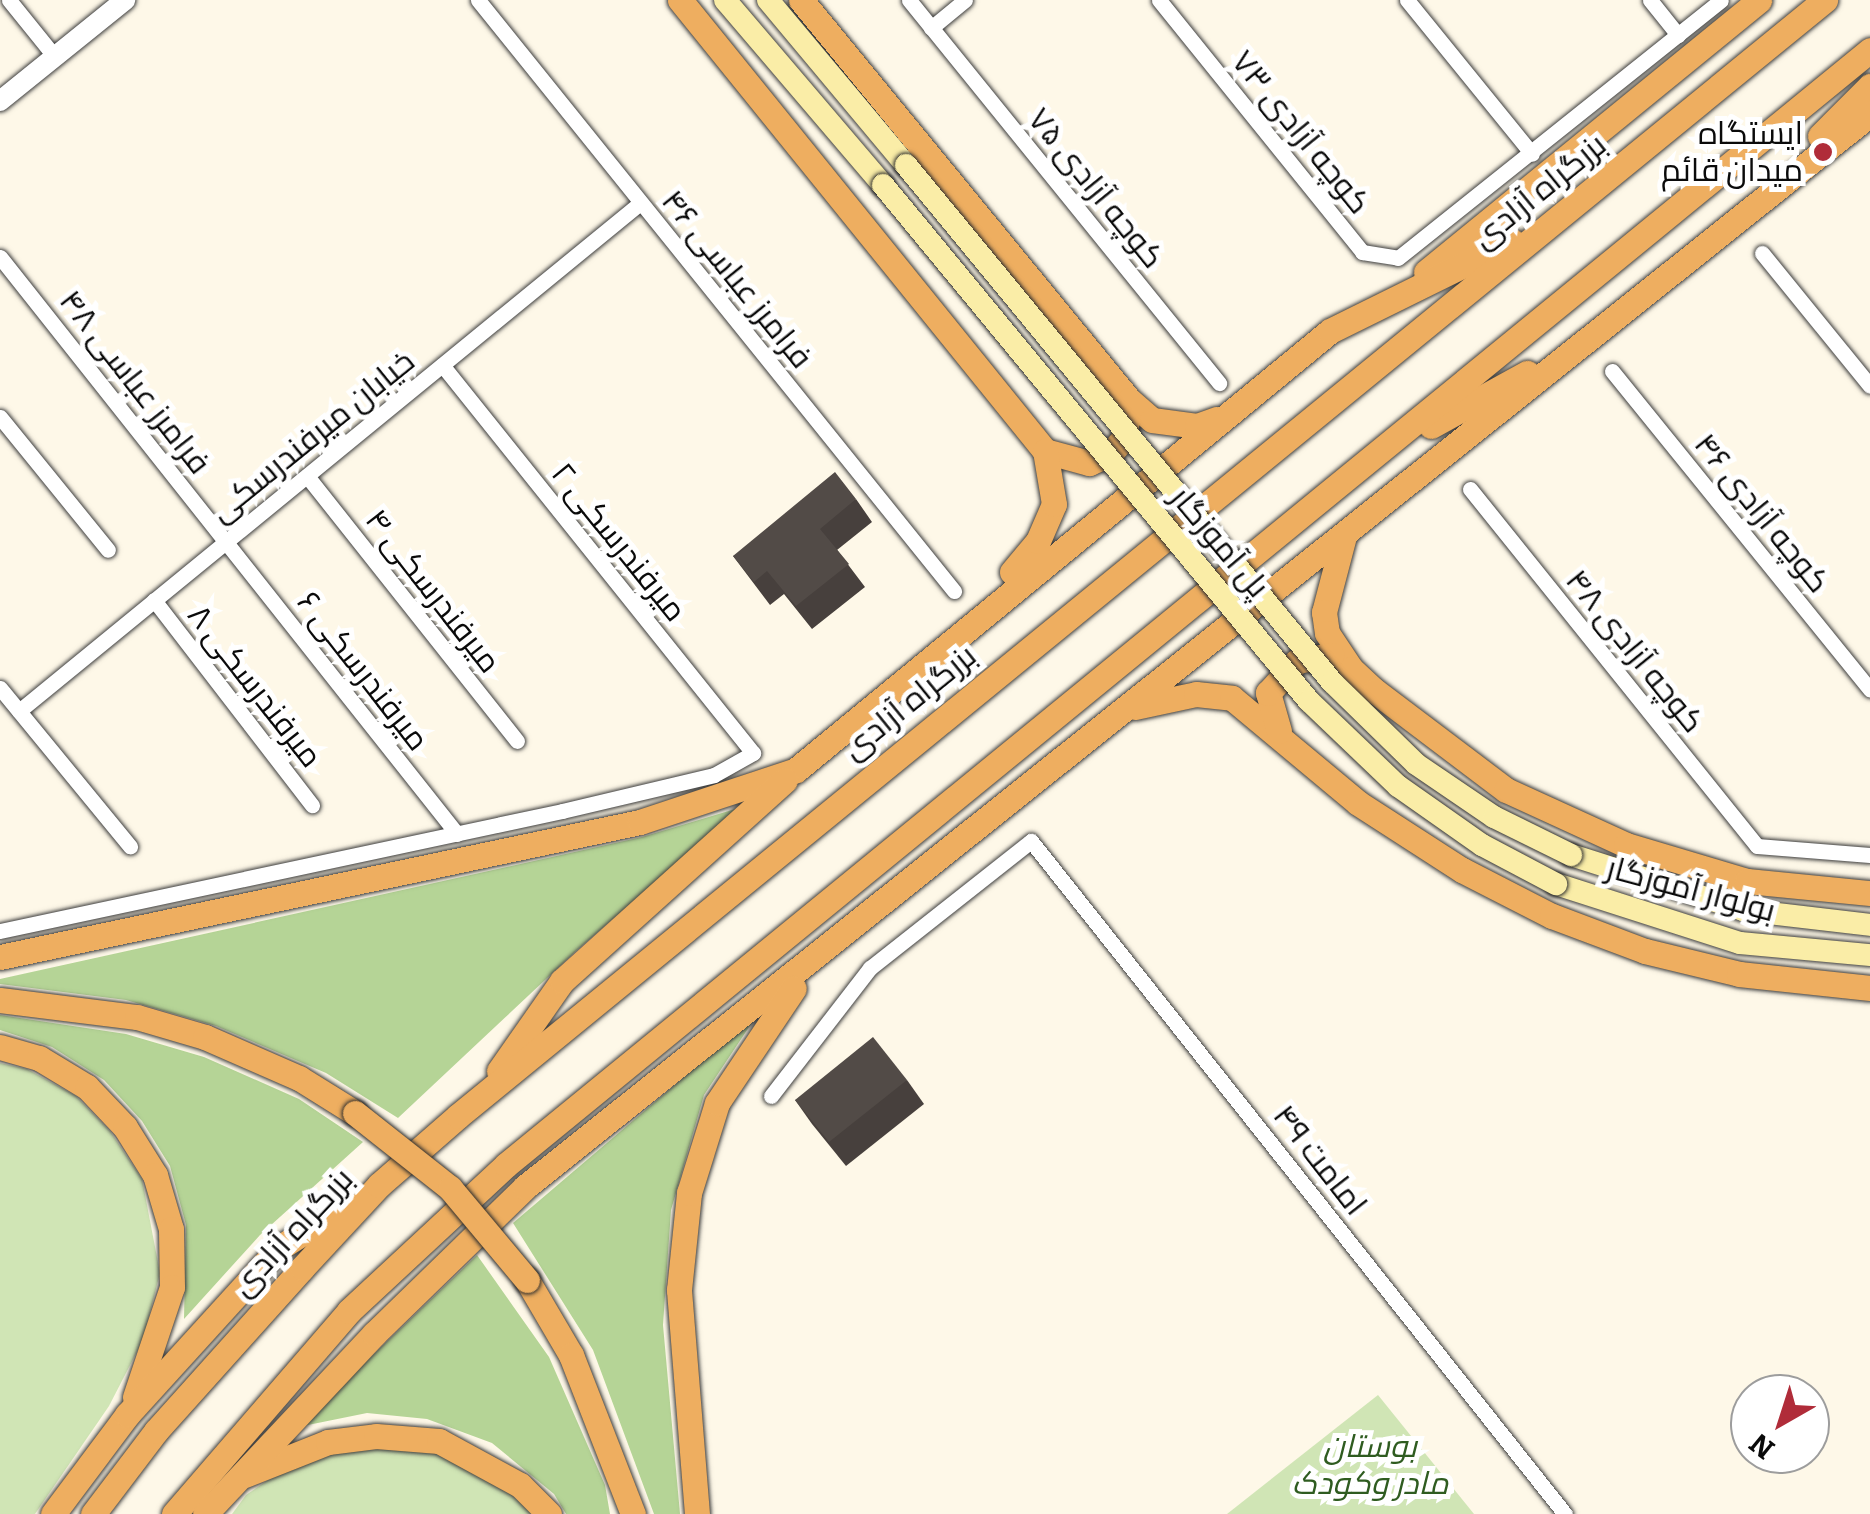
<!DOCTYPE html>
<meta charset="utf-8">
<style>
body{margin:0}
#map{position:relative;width:1870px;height:1514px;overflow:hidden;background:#fef8e8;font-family:Bitter,Cairo,serif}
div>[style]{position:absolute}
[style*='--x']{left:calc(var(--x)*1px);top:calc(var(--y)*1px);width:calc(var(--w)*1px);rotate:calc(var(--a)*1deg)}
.green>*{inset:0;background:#d0e5b5}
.forest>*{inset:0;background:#b5d496}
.roads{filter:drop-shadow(0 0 2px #3d3d3d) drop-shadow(0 0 2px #3d3d3d)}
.minor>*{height:15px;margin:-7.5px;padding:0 7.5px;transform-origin:7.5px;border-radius:7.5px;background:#fff}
.tertiary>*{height:20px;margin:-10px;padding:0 10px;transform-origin:10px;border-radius:10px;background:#fff}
.secondary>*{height:22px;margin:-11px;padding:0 11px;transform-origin:11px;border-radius:11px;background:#faeda7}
.trunk>*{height:25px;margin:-12.5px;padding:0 12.5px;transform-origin:12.5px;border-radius:12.5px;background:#eeae60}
.bridges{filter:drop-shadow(0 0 2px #2c2c2c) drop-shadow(0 0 2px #2c2c2c)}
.secondary-bridge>*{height:22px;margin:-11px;padding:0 11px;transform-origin:11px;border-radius:11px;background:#faeda7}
.trunk-bridge>*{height:25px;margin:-12.5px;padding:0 12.5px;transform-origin:12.5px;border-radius:12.5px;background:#eeae60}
.wall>*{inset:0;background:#47403d}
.building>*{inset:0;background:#524b47}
.dots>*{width:28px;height:28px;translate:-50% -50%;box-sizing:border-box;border:5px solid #fff;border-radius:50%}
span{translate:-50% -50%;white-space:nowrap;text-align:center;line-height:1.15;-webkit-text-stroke:10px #fff;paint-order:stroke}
.street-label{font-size:32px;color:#0a0a0a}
.poi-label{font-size:32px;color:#0a0a0a}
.right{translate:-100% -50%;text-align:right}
.park-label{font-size:32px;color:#2f5c20;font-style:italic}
.north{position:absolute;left:1730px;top:1374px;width:100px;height:100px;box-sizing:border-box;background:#fff;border:2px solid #9d9d9d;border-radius:50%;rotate:219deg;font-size:28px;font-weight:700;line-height:40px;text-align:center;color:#0a0a0a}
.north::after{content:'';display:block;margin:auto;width:35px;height:45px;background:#b02c39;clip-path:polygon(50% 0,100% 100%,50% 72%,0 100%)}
</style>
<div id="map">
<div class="green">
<i style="clip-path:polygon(0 1063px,27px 1069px,76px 1096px,110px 1131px,142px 1179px,160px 1273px,143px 1340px,109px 1406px,35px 1514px,0 1514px)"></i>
<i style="clip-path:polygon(1378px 1395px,1474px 1514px,1227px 1514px)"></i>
<i style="clip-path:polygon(359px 1443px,423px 1448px,487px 1473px,533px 1514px,232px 1514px,246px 1495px,298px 1460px)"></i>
</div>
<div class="forest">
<i style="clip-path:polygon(742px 807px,577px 950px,398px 1118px,326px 1073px,216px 1026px,126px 1000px,0 984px,0 979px,642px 837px)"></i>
<i style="clip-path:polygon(0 1015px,126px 1034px,204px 1057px,299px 1099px,363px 1142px,260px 1235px,184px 1319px,186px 1225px,170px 1166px,142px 1121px,104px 1080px,52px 1047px,0 1030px)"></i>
<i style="clip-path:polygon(757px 1015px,704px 1095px,671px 1210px,663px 1325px,680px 1514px,654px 1514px,593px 1350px,513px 1223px)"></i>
<i style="clip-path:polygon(477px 1255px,549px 1357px,605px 1485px,610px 1514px,566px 1514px,554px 1494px,492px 1443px,427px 1419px,367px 1413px,298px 1427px)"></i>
</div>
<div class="roads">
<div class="minor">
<i style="--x:9;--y:0;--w:73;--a:51.1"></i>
<i style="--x:478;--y:0;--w:759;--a:51.15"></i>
<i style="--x:909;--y:0;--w:493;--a:51"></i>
<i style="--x:1159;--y:0;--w:324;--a:51.1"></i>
<i style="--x:1362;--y:252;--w:36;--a:9"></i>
<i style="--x:1398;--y:258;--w:413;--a:-38.6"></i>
<i style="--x:1407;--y:0;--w:198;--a:50.9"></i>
<i style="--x:1650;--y:0;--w:45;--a:51.3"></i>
<i style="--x:931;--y:28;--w:44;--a:-39.5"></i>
<i style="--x:1762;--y:253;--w:171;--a:50.9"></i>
<i style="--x:0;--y:257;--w:736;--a:51.62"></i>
<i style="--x:1612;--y:371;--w:410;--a:51"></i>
<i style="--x:0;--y:417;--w:171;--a:50.9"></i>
<i style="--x:307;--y:476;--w:338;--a:51.6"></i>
<i style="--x:1470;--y:489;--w:458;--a:51.2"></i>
<i style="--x:1757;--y:846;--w:113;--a:4.6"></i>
<i style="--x:154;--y:600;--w:259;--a:52.4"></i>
<i style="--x:0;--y:688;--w:205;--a:50.6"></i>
<i style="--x:19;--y:711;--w:802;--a:-39.28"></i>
<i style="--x:0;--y:931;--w:575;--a:-12.05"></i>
<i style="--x:562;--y:811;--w:156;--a:-13.3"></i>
<i style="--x:714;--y:775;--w:45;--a:-29.4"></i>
<i style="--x:753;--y:753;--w:497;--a:-128.7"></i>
<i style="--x:771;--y:1096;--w:162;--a:-52.3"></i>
<i style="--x:870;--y:968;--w:205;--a:-38.3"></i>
<i style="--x:1031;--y:841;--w:859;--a:51.57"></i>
</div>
<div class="tertiary">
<i style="--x:0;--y:101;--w:161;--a:-38.9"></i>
</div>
<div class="secondary">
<i style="--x:725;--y:0;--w:243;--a:49.5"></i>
<i style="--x:768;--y:0;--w:215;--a:50.1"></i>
<i style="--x:1571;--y:855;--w:181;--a:17.7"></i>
<i style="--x:1743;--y:910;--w:128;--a:6.7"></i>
<i style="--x:1556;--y:884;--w:193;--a:17.8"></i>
<i style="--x:1740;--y:943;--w:131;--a:5.3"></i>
</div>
<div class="trunk">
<i style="--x:680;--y:0;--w:580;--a:51.02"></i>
<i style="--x:1045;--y:451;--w:46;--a:15.3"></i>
<i style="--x:1089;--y:463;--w:23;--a:-23"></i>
<i style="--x:1110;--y:454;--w:23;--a:-49"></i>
<i style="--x:1125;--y:437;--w:37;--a:-84"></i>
<i style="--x:801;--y:0;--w:517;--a:50.65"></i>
<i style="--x:1129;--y:400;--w:30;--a:41"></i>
<i style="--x:1152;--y:420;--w:45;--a:7.6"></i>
<i style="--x:1197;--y:426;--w:20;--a:-20"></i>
<i style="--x:1820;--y:136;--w:71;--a:-45"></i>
<i style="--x:1426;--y:272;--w:430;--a:-39.2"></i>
<i style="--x:1431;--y:426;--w:110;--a:-28.9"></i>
<i style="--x:1344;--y:536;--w:79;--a:104.7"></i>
<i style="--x:1324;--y:612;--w:21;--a:82"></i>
<i style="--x:1327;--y:633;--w:43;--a:56.3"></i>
<i style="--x:1351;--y:669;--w:33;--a:43"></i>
<i style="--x:1375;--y:691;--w:164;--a:37.1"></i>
<i style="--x:1506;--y:790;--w:132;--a:24.6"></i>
<i style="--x:1626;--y:845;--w:126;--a:16.6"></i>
<i style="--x:1747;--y:881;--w:124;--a:5.6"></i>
<i style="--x:1012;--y:572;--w:40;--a:-50"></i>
<i style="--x:1038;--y:541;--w:40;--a:-66.6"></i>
<i style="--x:1054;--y:504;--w:54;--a:-99.6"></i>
<i style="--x:1135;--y:707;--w:62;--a:-12"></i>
<i style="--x:1196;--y:694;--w:36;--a:6"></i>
<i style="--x:1232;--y:698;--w:164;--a:39.8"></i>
<i style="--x:1358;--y:803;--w:124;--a:32.8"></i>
<i style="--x:1462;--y:870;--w:101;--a:27.1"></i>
<i style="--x:1552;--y:916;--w:99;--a:20.6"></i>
<i style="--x:1645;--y:951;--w:97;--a:13.7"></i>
<i style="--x:1739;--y:974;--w:132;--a:6.1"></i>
<i style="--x:1279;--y:731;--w:40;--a:-106"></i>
<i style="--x:1268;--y:693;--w:43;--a:-47.8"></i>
<i style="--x:1297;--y:661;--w:35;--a:-10"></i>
<i style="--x:0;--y:957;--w:654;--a:-11.91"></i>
<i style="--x:640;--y:822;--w:164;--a:-18.4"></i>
<i style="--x:796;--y:770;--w:691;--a:-39.42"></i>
<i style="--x:1330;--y:331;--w:203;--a:-26.3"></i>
<i style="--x:0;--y:1000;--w:138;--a:7.1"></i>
<i style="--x:137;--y:1017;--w:71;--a:16.4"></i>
<i style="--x:205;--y:1037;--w:103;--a:23.6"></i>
<i style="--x:299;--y:1078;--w:66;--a:32"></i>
<i style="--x:0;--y:1047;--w:41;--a:15.8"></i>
<i style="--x:39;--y:1058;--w:56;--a:31.1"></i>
<i style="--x:87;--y:1087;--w:55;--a:46.5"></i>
<i style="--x:125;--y:1127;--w:57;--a:58"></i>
<i style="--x:155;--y:1175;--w:56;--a:73.5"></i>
<i style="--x:171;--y:1229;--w:58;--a:89"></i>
<i style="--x:172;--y:1287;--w:116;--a:108.6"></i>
<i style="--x:499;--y:1071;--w:110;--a:-55"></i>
<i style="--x:562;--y:981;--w:300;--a:-42"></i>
<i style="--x:527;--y:1280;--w:87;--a:59.6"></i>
<i style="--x:571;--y:1355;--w:171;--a:68.7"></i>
<i style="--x:245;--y:1475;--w:89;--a:-21.7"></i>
<i style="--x:328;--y:1442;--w:48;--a:-7.1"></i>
<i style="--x:376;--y:1436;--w:63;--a:4.5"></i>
<i style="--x:439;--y:1441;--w:92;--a:28.5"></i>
<i style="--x:520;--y:1485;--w:41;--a:45"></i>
<i style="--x:53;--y:1514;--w:124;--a:-53.2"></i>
<i style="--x:127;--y:1415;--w:226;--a:-47.7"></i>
<i style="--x:279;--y:1248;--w:80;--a:-32.3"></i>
<i style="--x:93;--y:1514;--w:104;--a:-52.8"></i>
<i style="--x:156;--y:1431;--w:219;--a:-48.1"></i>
<i style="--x:302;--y:1268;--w:113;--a:-47.1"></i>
<i style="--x:379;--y:1185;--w:105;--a:-41.1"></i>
<i style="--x:458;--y:1116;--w:1765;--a:-39.23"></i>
<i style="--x:174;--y:1514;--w:268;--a:-49.2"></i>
<i style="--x:349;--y:1311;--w:214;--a:-42.9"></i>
<i style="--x:506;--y:1165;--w:1762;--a:-39.26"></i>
<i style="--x:205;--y:1514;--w:247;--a:-46.8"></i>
<i style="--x:374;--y:1334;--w:211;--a:-44.2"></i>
<i style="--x:525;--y:1187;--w:1721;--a:-38.58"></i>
<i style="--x:697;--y:1514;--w:225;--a:-94.6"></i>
<i style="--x:679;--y:1290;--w:98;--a:-84.1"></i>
<i style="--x:689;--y:1193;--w:94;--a:-72.7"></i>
<i style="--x:717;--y:1103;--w:138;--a:-56.2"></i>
</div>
</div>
<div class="bridges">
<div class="secondary-bridge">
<i style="--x:906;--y:165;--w:670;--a:50.51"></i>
<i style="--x:1332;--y:682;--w:117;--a:44.3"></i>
<i style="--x:1416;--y:764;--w:94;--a:34.2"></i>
<i style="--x:1494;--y:817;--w:86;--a:26.3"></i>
<i style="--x:883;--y:185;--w:669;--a:50.46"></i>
<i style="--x:1309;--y:701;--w:123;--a:43.7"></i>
<i style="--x:1398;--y:786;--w:103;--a:35.1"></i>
<i style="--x:1482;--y:845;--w:84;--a:27.8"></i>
</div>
<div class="trunk-bridge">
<i style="--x:355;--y:1113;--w:121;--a:38.3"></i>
<i style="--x:450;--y:1188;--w:120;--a:50.1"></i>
</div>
</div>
<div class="wall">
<i style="clip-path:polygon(856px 499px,872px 522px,837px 550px,865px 587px,812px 629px,784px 594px,770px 605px,733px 556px)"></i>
<i style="clip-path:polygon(907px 1080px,924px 1104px,846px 1166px,812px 1124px,795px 1100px)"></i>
</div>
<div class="building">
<i style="clip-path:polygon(835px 472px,856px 499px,820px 529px,849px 564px,796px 606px,767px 571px,754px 582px,733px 556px)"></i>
<i style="clip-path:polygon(873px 1037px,907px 1080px,829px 1142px,795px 1100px)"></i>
</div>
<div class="dots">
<i style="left:1823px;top:152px;background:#b02c39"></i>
</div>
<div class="street-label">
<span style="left:1301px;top:132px;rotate:51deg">کوچه آزادی ۷۳</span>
<span style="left:1096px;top:188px;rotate:51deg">کوچه آزادی ۷۵</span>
<span style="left:1539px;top:191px;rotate:-39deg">بزرگراه آزادی</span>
<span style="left:737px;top:279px;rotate:51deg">فرامرز عباسی ۴۶</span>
<span style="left:135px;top:382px;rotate:52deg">فرامرز عباسی ۴۸</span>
<span style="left:312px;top:436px;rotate:-39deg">خیابان میرفندرسکی</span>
<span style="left:1762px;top:513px;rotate:51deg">کوچه آزادی ۴۶</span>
<span style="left:619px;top:542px;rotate:51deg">میرفندرسکی ۲</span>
<span style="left:1220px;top:542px;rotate:50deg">پل آموزگار</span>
<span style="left:433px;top:591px;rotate:52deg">میرفندرسکی ۴</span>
<span style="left:1635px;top:651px;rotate:51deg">کوچه آزادی ۴۸</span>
<span style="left:363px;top:671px;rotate:52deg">میرفندرسکی ۶</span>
<span style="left:255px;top:686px;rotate:52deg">میرفندرسکی ۸</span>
<span style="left:909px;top:702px;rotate:-39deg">بزرگراه آزادی</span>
<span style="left:1691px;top:889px;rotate:15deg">بولوار آموزگار</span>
<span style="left:1320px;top:1160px;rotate:52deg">امامت ۴۹</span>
<span style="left:292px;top:1232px;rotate:-47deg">بزرگراه آزادی</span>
</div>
<div class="poi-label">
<span class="right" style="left:1803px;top:152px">ایستگاه<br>میدان قائم</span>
</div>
<div class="park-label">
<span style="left:1370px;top:1465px">بوستان<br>مادر وکودک</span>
</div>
<div class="north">N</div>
</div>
